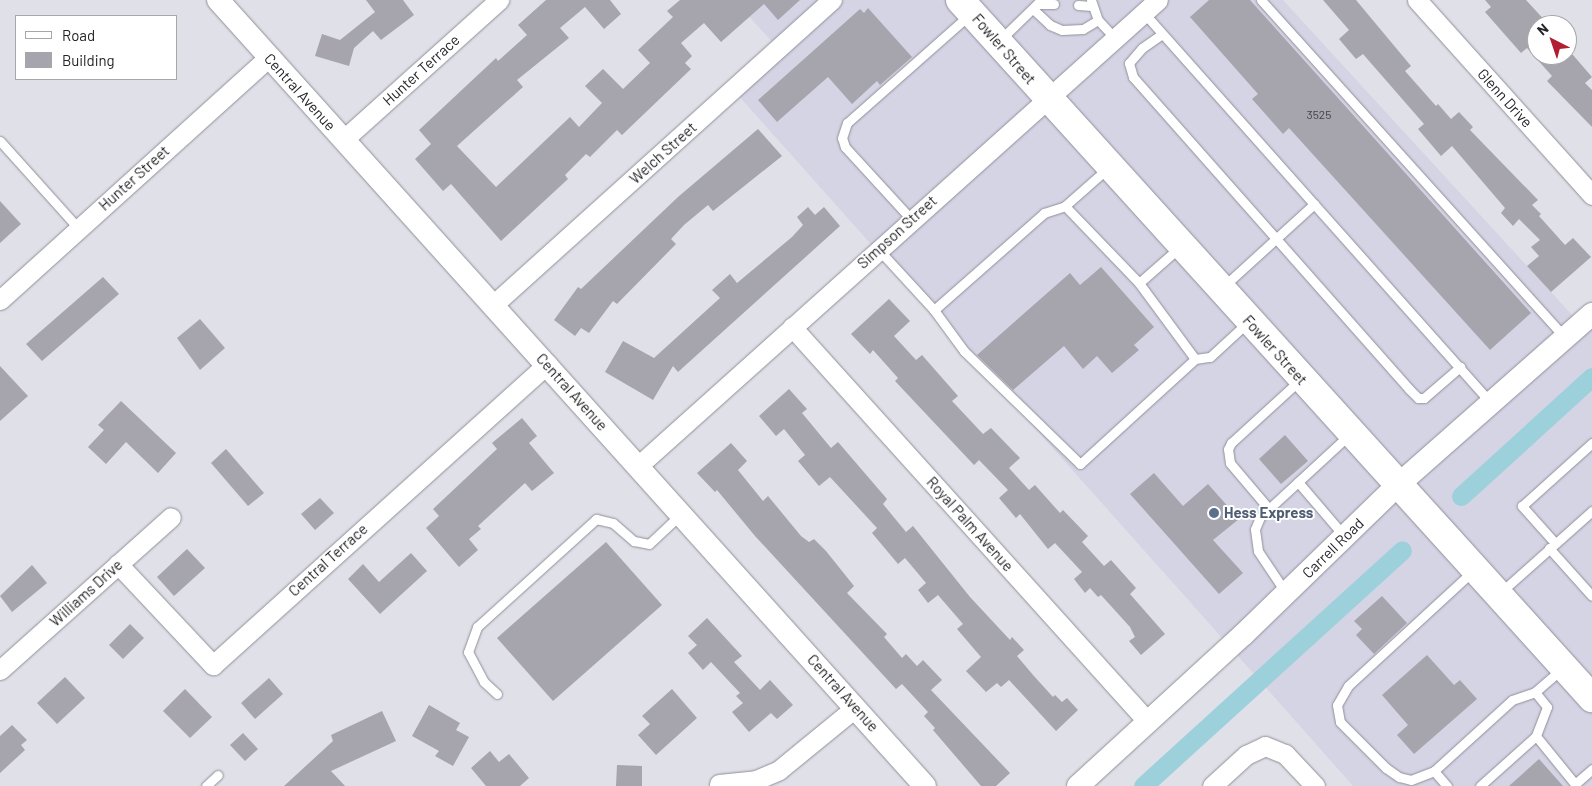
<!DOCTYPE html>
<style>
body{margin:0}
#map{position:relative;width:1592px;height:786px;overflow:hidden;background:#e0e0e9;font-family:Barlow,sans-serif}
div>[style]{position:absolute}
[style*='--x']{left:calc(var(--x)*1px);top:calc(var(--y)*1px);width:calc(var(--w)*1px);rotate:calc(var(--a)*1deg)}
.built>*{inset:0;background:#d5d4e5}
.canal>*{height:19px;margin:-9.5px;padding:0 9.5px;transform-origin:9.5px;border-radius:9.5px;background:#9cd0db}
.building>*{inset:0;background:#a6a4ac}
.roads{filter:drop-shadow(0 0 1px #908f98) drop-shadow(0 0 1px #908f98)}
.service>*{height:9px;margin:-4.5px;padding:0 4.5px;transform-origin:4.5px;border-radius:4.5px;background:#fff}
.minor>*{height:19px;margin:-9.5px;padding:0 9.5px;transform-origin:9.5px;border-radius:9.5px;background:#fff}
.tertiary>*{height:22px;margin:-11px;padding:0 11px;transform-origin:11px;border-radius:11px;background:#fff}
.primary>*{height:28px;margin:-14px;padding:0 14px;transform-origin:14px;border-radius:14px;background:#fff}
.dots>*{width:14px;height:14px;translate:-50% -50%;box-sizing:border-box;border:2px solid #fff;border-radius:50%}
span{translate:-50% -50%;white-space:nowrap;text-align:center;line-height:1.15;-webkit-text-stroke:4px #fff;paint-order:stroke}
.number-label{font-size:12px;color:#444348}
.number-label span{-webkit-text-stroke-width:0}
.street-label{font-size:15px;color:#242327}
.service-label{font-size:15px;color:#4e5e75;font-weight:700}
.left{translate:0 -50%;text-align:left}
.legend{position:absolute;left:15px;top:15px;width:162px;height:65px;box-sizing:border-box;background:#fff;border:1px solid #a7a7a9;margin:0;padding:6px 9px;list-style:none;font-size:15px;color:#242327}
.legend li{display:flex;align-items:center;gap:10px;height:25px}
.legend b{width:25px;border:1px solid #a7a7a9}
.north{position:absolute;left:1527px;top:15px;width:50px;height:50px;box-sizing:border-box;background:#fff;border:1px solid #a7a7a9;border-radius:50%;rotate:319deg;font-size:14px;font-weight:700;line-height:20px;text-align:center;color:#242327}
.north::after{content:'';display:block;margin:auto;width:18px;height:22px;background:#b11e31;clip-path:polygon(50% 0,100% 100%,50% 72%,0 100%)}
</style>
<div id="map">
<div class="built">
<i style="clip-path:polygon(734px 0,948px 0,1384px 484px,1223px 639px,729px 85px,775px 45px)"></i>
<i style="clip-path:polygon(974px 0,1283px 0,1573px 316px,1398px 471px)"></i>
<i style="clip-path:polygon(1592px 328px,1592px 684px,1412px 487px)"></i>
<i style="clip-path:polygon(1398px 500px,1592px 713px,1592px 786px,1353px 786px,1237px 655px)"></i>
</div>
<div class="canal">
<i style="--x:1461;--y:496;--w:177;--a:-42.3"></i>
<i style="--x:1143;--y:786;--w:350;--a:-42.3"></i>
</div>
<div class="building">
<i style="clip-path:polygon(366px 0,403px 0,414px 15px,381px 40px,373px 31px,354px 48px,349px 66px,315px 56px,322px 34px,340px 40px,375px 12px)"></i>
<i style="clip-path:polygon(546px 0,610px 0,621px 14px,604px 29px,585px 7px,560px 28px,569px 38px,517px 80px,523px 87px,457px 146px,496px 187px,570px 117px,579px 127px,602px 103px,585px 86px,603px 69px,623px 89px,650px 63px,638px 50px,673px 17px,667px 11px,680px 0,800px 0,778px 20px,764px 4px,721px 42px,704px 23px,681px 43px,692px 56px,685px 63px,691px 69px,622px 135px,617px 130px,590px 157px,586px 154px,565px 175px,568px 179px,501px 241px,451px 184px,443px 191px,415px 159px,431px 144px,419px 130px,496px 58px,498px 61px,527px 35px,518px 25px)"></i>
<i style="clip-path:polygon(1209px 0,1250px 0,1531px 313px,1490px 350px,1289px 128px,1283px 134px,1252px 99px,1258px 94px,1190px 17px)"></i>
<i style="clip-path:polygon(1323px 0,1356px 0,1411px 66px,1405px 71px,1436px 106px,1438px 104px,1451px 119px,1459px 112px,1473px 127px,1470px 130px,1538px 200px,1532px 205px,1541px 214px,1539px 216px,1565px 245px,1573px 238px,1591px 257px,1551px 292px,1527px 266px,1539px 256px,1531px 247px,1540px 240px,1519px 219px,1513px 226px,1501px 213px,1505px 208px,1452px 146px,1441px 156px,1418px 129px,1424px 124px,1363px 54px,1356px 59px,1339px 39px,1349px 30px)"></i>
<i style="clip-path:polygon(1485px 0,1526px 0,1549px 25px,1537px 25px,1537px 55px,1573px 55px,1592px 77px,1585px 83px,1592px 90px,1592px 127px,1547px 81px,1552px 76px,1527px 48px,1521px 53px,1485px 12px,1491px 7px)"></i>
<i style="clip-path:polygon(868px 8px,912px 57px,880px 85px,877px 81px,852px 104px,828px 77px,777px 122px,758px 100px,860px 9px,864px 13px)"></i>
<i style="clip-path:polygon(758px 129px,782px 156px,713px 211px,708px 205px,684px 225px,671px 239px,676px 244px,617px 304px,613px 301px,589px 333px,581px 328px,575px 336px,554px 320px,578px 287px,581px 289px,678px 197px)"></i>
<i style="clip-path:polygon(0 201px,21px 224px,0 243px)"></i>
<i style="clip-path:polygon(808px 207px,815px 215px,824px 207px,840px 226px,678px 372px,673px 366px,653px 400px,605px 372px,623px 341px,654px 358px,720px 298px,712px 290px,730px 274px,737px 283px,792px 237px,803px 225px,797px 217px)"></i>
<i style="clip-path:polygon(1101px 267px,1154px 327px,1134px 345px,1139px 350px,1112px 373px,1097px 356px,1083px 369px,1064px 346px,1013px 390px,977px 355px,1070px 273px,1080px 285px)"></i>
<i style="clip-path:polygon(103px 277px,119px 294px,42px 361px,26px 344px)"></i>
<i style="clip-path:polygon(889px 299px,910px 321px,894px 336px,916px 360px,922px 355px,958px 396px,952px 401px,983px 434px,991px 428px,1020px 458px,1009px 468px,1029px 490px,1035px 485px,1060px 513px,1063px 510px,1088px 536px,1082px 542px,1104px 566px,1111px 560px,1136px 588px,1130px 594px,1165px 634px,1141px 655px,1129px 641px,1135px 637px,1130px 627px,1101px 595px,1098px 597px,1090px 588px,1085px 593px,1074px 579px,1082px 572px,1055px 543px,1048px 549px,1020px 514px,1016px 518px,999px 498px,1008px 490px,979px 460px,974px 465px,895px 381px,898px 378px,873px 350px,870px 354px,851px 334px)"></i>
<i style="clip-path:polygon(200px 319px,225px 348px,200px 370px,177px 338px)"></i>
<i style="clip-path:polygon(0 366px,28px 396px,0 421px)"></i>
<i style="clip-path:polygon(789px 389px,807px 409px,802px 413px,831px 448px,838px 442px,887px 499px,883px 504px,906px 532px,913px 526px,970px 597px,1010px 640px,1012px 637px,1024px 650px,1017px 656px,1033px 675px,1053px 697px,1055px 695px,1062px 702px,1067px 698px,1078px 710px,1056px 731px,1009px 680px,1001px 687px,997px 683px,986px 692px,966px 671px,981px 657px,957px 629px,963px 624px,938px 595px,928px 603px,918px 590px,926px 583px,905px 558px,898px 564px,872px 533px,877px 528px,830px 477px,819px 486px,798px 461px,805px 455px,784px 429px,776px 436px,759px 416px)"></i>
<i style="clip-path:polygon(121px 401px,176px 453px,158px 473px,126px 442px,106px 464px,88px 447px,104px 430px,98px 425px)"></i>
<i style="clip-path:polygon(522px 418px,537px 436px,529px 443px,554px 473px,532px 491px,525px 483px,478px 526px,481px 529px,469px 539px,478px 550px,459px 567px,426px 528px,439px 516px,433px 509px,497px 449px,492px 443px)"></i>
<i style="clip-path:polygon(1285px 435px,1308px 461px,1281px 484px,1259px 459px)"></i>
<i style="clip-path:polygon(731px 443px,747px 461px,738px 470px,763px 501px,768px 496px,801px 536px,809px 542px,814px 539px,826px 551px,854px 586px,847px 593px,887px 634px,884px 637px,902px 658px,906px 654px,917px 666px,923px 660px,942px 680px,931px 690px,1010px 773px,996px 786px,981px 786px,933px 730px,935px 728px,924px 716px,928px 712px,902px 684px,896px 689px,755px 536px,717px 490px,715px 492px,697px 473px)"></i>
<i style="clip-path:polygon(226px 449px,264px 493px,248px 506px,211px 463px)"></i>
<i style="clip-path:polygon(1154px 473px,1183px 506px,1208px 484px,1239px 519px,1213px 540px,1243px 573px,1219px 594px,1130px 494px)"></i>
<i style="clip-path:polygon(320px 498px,334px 513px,315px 530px,301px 514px)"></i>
<i style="clip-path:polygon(606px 542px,662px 605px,553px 701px,497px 638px)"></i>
<i style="clip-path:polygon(187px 549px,205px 568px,174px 596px,157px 577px)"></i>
<i style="clip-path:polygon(411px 553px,427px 571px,380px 614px,348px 579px,363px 564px,379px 582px)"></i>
<i style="clip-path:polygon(32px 565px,47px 583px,12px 612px,0 596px)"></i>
<i style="clip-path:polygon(1382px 596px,1407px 623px,1374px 654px,1356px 635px,1362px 629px,1354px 621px)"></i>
<i style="clip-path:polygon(707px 618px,742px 656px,734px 662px,760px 690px,770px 680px,793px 705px,777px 719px,771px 713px,749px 732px,732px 712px,743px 703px,736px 696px,740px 693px,711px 662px,703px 670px,688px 653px,697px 645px,688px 636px)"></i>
<i style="clip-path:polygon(130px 624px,144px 638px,123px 659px,109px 645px)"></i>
<i style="clip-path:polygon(1427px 655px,1454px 685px,1460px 680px,1477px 699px,1414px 754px,1397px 735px,1408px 725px,1382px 695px)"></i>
<i style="clip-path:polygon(65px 677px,85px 698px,57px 724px,37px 703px)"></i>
<i style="clip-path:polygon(269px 678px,283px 694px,255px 719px,241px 703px)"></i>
<i style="clip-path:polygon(185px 689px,212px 717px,190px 738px,163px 711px)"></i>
<i style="clip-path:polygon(672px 689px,697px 718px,656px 755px,638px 735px,650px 724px,642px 716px)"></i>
<i style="clip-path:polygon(429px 705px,460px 723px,456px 730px,469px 737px,453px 766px,435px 756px,439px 751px,412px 736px)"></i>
<i style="clip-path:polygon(382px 711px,396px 741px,331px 771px,345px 786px,284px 786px,333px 741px,331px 735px)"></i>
<i style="clip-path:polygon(12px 725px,27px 740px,21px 745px,25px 750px,0 773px,0 736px)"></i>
<i style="clip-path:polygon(243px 733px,258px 749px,245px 761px,230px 745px)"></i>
<i style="clip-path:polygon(490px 751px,499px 762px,509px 754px,529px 778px,520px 786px,486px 786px,471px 768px)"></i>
<i style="clip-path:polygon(1539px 759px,1563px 786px,1509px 786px)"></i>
<i style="clip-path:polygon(617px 765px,642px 766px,642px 786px,616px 786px)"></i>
</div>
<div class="roads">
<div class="service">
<i style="--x:1091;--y:0;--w:21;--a:71"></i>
<i style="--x:1098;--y:20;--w:25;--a:47"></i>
<i style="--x:1261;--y:0;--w:455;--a:48"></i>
<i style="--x:1038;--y:4;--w:16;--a:0"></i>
<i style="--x:1078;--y:5;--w:14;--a:4"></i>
<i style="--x:1033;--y:9;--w:23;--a:43"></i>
<i style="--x:1050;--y:25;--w:13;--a:23"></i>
<i style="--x:1062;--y:30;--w:21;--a:-3"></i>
<i style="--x:1083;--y:29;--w:17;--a:-31"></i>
<i style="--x:1144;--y:13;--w:522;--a:48.34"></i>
<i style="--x:1162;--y:34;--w:24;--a:145"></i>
<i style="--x:1142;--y:48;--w:20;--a:131"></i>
<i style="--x:1129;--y:63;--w:15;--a:74"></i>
<i style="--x:1133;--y:77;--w:417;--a:48.5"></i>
<i style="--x:1409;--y:389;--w:13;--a:45"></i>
<i style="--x:1418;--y:398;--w:6;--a:0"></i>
<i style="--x:1424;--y:398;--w:48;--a:-40.7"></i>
<i style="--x:1000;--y:40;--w:57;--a:-44.3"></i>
<i style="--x:0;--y:141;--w:118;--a:48.1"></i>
<i style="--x:1065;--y:206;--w:107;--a:46.1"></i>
<i style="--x:1139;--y:283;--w:94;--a:53.6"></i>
<i style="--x:1195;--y:359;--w:15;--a:-8"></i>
<i style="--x:1210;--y:357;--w:52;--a:-42.6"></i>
<i style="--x:911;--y:219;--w:98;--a:-132.5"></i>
<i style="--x:845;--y:147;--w:9;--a:-108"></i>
<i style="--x:842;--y:138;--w:16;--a:-72"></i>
<i style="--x:847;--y:123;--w:164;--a:-41.5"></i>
<i style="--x:878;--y:249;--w:83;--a:47.4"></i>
<i style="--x:934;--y:310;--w:147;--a:-41.4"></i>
<i style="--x:1044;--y:213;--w:22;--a:-18"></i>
<i style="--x:1065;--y:206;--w:57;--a:-41.5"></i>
<i style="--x:1139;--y:283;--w:55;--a:-41.3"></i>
<i style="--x:1224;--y:286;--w:122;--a:-42.3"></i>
<i style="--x:934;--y:310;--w:51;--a:53.8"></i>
<i style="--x:964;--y:351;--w:162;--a:44.2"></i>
<i style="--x:1080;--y:464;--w:156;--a:-42.4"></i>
<i style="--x:1298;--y:482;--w:72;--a:49.5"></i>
<i style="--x:1269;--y:509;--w:60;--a:-130.3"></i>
<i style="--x:1230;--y:463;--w:14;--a:-98"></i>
<i style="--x:1228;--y:449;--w:7;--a:-63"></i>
<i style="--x:1231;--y:443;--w:93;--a:-42.4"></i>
<i style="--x:1555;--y:543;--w:50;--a:-131.7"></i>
<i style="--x:1522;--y:506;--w:94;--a:-42"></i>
<i style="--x:1549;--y:548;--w:64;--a:48.1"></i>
<i style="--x:1474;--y:570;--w:171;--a:137.4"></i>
<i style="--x:1348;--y:686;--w:22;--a:120"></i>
<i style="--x:1337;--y:705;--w:17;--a:80"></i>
<i style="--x:1340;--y:722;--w:65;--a:45"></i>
<i style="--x:1386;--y:768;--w:16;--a:35"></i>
<i style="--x:1399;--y:777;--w:12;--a:14"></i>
<i style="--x:1411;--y:780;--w:25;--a:-21"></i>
<i style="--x:1434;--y:771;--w:105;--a:-42.3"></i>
<i style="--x:1512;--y:700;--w:24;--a:-19"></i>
<i style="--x:1535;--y:692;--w:35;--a:-41"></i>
<i style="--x:1501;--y:592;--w:122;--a:-41.7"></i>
<i style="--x:1286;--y:593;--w:50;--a:-123.7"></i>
<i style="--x:1258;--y:551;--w:22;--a:-98"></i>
<i style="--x:1255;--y:529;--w:13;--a:-67"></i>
<i style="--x:1260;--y:517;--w:121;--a:-42.7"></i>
<i style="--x:1535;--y:692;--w:19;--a:51"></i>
<i style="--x:1547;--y:707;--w:31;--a:111"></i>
<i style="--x:1536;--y:736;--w:62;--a:50.9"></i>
<i style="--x:1575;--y:784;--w:23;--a:-41"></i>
<i style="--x:497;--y:694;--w:18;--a:-137"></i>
<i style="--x:484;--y:682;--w:34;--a:-118"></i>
<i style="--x:468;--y:652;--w:27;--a:-70"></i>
<i style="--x:477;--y:627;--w:161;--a:-42.2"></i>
<i style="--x:596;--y:519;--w:17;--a:13"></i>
<i style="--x:613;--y:523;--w:28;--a:41"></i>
<i style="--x:634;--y:541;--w:15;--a:11"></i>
<i style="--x:649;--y:544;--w:44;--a:-43.2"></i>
<i style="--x:1434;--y:771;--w:20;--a:49"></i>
<i style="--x:206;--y:786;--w:16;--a:-43"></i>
<i style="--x:1480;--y:786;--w:75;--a:-41.8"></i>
</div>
<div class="minor">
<i style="--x:1417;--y:0;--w:262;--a:48.1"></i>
<i style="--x:343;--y:140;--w:210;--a:-41.9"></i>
<i style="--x:0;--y:300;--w:363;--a:-42.1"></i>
<i style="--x:493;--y:305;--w:456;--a:-42"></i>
<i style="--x:792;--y:327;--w:532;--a:47.97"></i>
<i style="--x:638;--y:466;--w:698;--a:-41.87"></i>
<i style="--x:118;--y:564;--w:139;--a:46.8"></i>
<i style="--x:213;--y:665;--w:450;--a:-42"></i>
<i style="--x:0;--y:670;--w:229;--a:-41.8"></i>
<i style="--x:719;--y:784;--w:37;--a:-6"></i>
<i style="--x:756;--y:780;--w:25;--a:-23"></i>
<i style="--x:779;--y:770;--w:99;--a:-39.3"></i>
<i style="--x:1212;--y:786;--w:46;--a:-42.4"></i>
<i style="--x:1246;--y:755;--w:21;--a:-25"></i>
<i style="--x:1265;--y:746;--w:22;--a:22"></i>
<i style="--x:1285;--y:754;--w:44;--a:46.8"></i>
</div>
<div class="tertiary">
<i style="--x:218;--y:0;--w:1057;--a:48.03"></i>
<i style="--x:1078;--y:786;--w:225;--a:-42.5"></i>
<i style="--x:1244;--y:634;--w:214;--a:-44.1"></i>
<i style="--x:1398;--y:485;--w:259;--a:-41.4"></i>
</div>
<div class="primary">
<i style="--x:960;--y:0;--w:942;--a:47.84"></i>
</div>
</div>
<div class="dots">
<i style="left:1214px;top:513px;background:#5c6f8a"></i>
</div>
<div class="number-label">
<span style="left:1319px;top:115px">3525</span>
</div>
<div class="street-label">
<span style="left:1004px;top:49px;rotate:49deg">Fowler Street</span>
<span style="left:421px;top:70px;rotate:-42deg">Hunter Terrace</span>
<span style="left:300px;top:92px;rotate:48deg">Central Avenue</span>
<span style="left:1505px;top:98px;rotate:48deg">Glenn Drive</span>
<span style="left:663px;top:153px;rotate:-42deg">Welch Street</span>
<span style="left:134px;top:178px;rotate:-42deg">Hunter Street</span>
<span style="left:897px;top:232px;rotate:-42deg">Simpson Street</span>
<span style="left:1275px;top:350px;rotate:48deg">Fowler Street</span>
<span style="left:572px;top:392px;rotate:48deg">Central Avenue</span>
<span style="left:970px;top:524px;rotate:48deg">Royal Palm Avenue</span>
<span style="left:1333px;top:548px;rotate:-44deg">Carrell Road</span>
<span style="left:328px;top:560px;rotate:-42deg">Central Terrace</span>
<span style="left:86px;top:593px;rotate:-42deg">Williams Drive</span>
<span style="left:843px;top:693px;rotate:48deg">Central Avenue</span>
</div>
<div class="service-label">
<span class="left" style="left:1224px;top:513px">Hess Express</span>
</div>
<ul class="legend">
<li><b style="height:6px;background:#fff"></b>Road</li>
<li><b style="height:14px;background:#a6a4ac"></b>Building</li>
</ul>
<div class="north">N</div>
</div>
